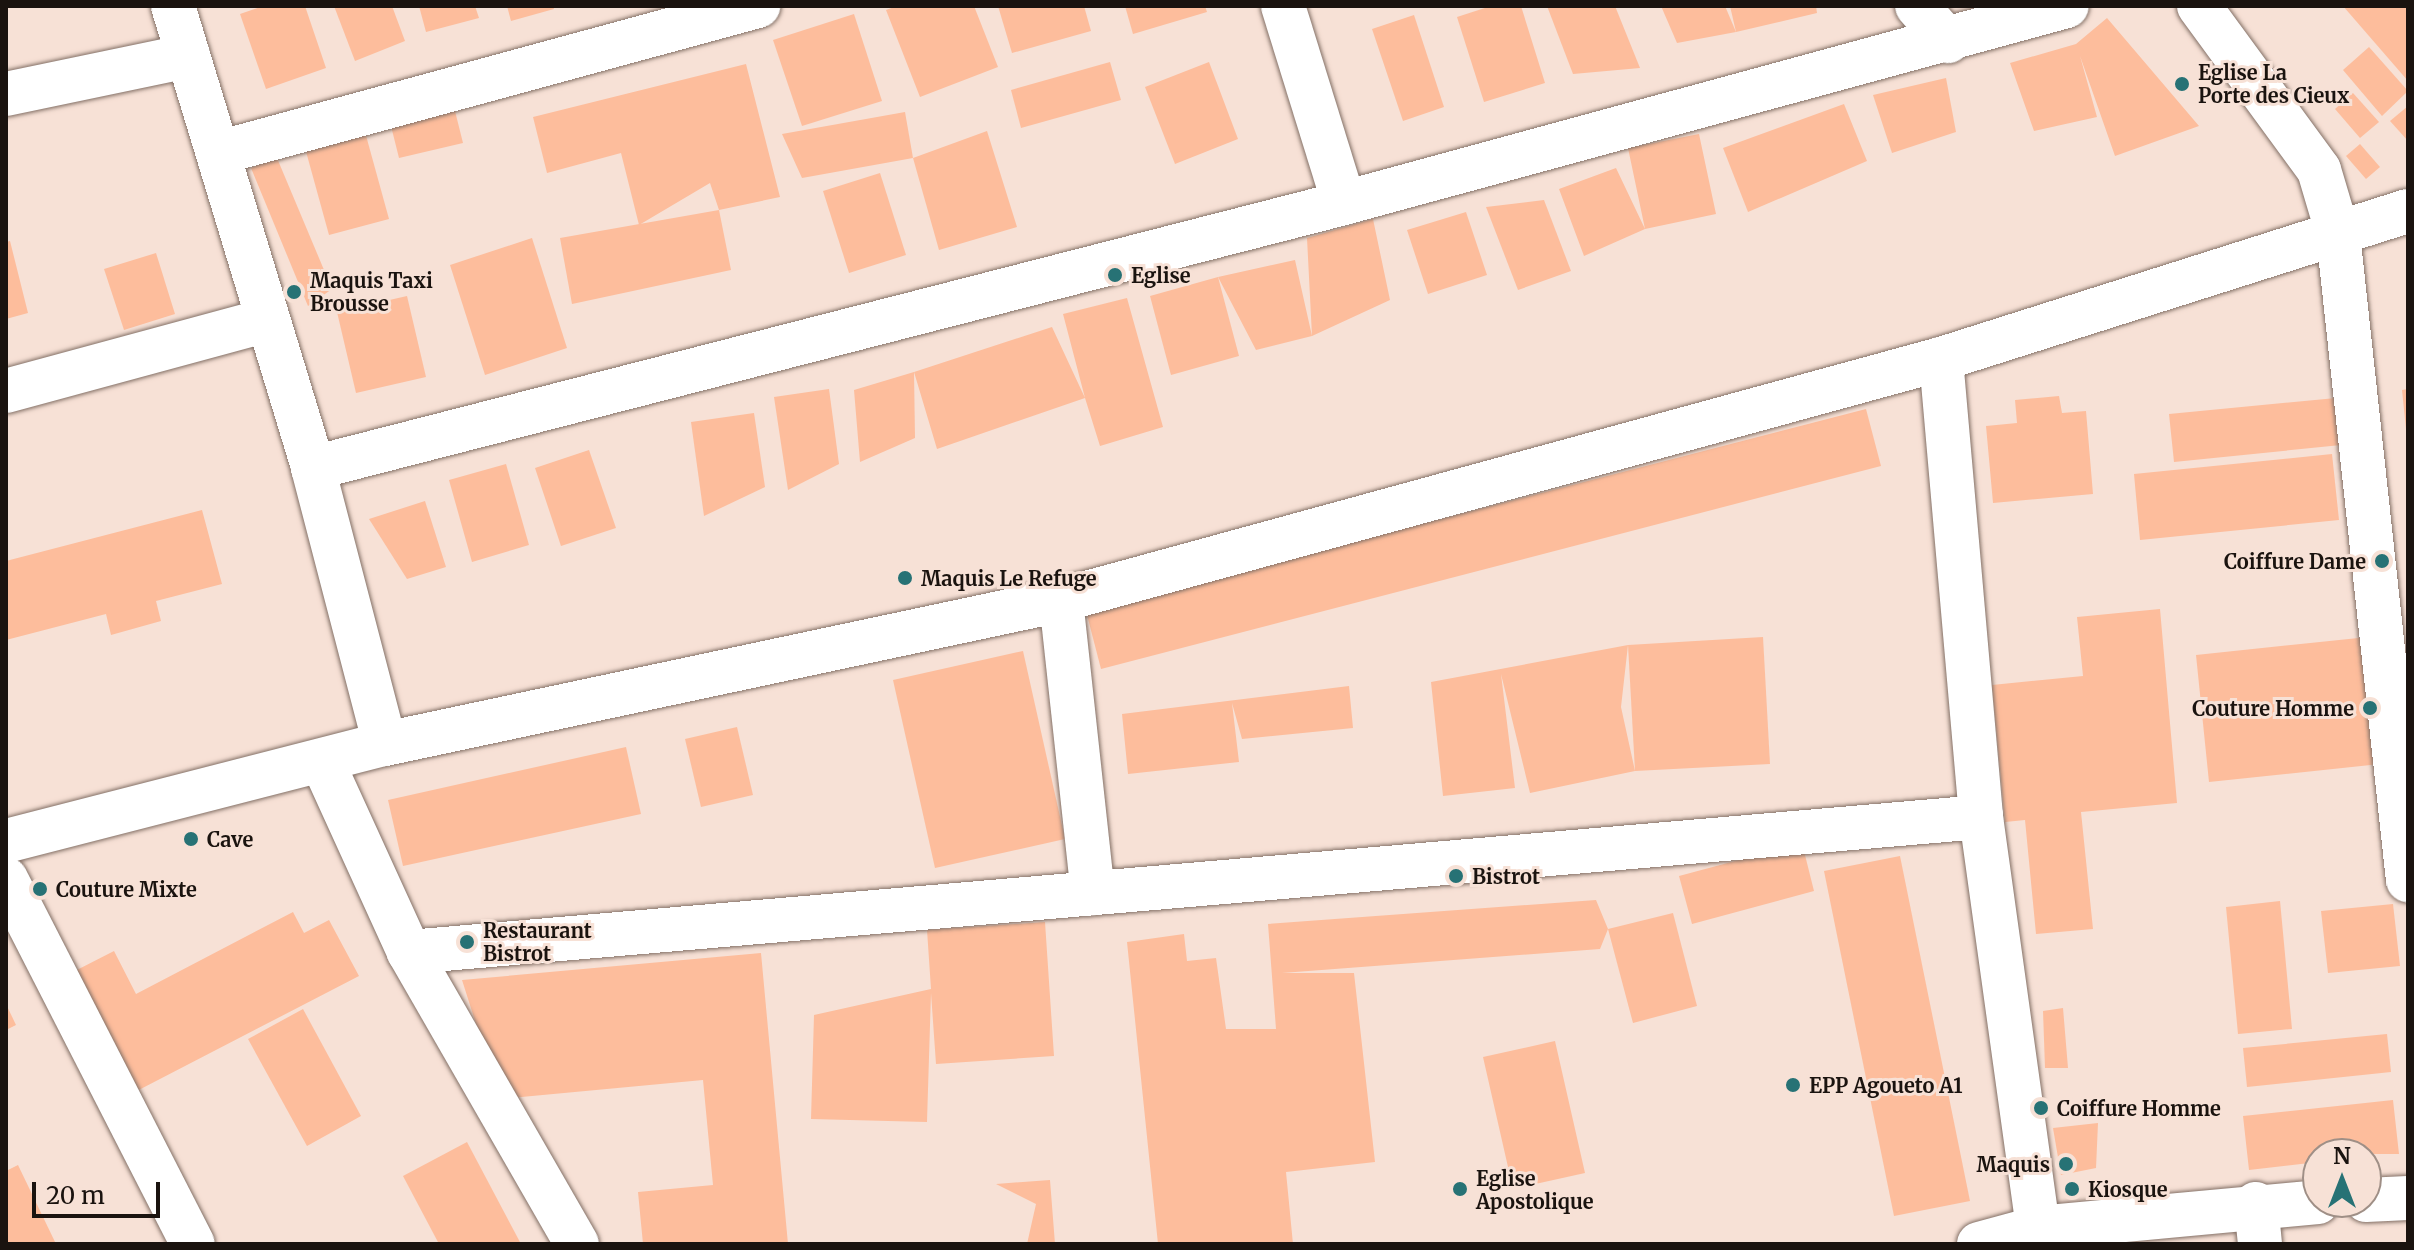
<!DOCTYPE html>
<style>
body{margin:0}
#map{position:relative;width:2414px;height:1250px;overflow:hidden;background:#f7e1d6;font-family:Merriweather,serif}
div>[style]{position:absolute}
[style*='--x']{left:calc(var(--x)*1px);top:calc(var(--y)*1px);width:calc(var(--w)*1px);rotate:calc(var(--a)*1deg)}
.building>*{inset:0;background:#fdbd9c}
.roads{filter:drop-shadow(0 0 2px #837066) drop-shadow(0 0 2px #837066)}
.street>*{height:44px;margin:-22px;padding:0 22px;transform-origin:22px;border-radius:22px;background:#fff}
.secondary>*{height:44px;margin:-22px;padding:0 22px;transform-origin:22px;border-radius:22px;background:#fff}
.dots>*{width:22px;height:22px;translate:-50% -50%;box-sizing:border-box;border:4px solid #f7e1d6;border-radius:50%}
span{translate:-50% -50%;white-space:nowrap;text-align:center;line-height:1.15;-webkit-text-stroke:6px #f7e1d6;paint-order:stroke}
.poi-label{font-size:20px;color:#1a130f;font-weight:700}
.left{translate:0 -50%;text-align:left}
.right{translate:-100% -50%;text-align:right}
.frame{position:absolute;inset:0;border:8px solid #1a130f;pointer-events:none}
.north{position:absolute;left:2302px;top:1138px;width:80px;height:80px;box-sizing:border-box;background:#f7e1d6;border:2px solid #9f8f86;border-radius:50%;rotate:0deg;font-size:22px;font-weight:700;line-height:32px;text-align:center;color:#1a130f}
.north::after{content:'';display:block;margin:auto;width:28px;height:36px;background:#277275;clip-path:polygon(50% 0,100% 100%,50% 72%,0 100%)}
.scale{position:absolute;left:32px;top:1182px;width:128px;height:36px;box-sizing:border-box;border:4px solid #1a130f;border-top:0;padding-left:10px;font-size:24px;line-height:28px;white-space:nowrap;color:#1a130f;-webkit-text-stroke:6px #f7e1d6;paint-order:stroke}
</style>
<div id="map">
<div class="building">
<i style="clip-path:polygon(263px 6px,305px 6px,326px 68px,266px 89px,240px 14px)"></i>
<i style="clip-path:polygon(334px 6px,392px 6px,405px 41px,355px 61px)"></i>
<i style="clip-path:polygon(419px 6px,475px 6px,479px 18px,426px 32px)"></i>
<i style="clip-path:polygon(507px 6px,553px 6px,554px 9px,511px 21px)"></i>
<i style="clip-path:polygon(897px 6px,974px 6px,998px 67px,920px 97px,886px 10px)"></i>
<i style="clip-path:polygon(998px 6px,1084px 6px,1091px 31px,1012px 53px)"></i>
<i style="clip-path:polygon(1125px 6px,1205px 6px,1207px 12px,1133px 34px)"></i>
<i style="clip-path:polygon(1491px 6px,1521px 6px,1545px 83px,1484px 102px,1457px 17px)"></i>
<i style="clip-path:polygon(1547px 6px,1615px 6px,1640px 68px,1573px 74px)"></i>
<i style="clip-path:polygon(1661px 6px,1725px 6px,1736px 32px,1677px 43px)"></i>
<i style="clip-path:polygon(1730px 6px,1816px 6px,1817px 13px,1736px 32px)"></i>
<i style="clip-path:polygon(2343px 6px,2408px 6px,2408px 81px)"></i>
<i style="clip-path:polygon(854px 14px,882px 101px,802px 126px,773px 40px)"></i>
<i style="clip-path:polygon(1414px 15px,1444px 107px,1403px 121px,1372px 29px)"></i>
<i style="clip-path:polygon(2107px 18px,2199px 126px,2115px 156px,2080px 56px,2097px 117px,2034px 131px,2010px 63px,2076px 44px)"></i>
<i style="clip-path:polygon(2369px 47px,2408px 91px,2382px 116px,2343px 70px)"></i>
<i style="clip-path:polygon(1110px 62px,1121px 100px,1021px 128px,1011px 90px)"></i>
<i style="clip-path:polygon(1209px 62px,1238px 139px,1175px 164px,1145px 87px)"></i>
<i style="clip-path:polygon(746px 64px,780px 197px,719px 210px,710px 183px,639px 225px,621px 153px,547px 173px,533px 117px)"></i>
<i style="clip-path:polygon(1946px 78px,1956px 132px,1892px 153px,1873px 95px)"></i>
<i style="clip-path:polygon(2353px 93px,2379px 122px,2360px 138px,2335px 109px)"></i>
<i style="clip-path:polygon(1844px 104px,1867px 161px,1748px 212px,1723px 148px)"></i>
<i style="clip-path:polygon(2408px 106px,2408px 141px,2390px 121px)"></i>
<i style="clip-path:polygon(454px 107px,463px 143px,399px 158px,390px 122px)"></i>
<i style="clip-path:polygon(905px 112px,913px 158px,802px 178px,782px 134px)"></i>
<i style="clip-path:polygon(362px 121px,389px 219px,329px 235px,302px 137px)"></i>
<i style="clip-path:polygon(987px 131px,1017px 227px,939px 250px,913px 158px)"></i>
<i style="clip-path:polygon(1699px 134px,1716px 214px,1645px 229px,1584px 256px,1559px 189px,1616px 168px,1645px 229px,1628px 148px)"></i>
<i style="clip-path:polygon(2360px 144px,2380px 167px,2366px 179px,2346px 156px)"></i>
<i style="clip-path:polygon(277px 158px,332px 289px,308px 306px,251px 168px)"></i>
<i style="clip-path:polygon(880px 173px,906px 255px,849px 273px,823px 191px)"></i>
<i style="clip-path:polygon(1544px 200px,1571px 271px,1518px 290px,1486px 207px)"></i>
<i style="clip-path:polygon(719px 210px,731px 270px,572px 304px,560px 238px)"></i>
<i style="clip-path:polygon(1466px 212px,1487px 275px,1428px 294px,1407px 230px)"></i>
<i style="clip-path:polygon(1373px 219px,1390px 300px,1312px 336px,1256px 350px,1218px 277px,1295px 260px,1312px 336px,1307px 238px)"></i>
<i style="clip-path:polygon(532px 238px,567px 348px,485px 375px,450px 265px)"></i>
<i style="clip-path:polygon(10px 241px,28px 313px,6px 319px,6px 242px)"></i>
<i style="clip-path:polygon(156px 253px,175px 314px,124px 330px,104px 269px)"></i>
<i style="clip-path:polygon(1218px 277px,1239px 356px,1171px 375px,1150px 296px)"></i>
<i style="clip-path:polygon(407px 296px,426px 377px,356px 393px,337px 312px)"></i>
<i style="clip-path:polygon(1127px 298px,1163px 427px,1100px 446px,1085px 398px,937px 449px,914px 372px,1052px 327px,1085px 398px,1063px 314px)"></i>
<i style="clip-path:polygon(914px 372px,915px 438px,860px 462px,854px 390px)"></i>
<i style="clip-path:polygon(829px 389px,839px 464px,788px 490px,774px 397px)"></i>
<i style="clip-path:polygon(2408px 389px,2408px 429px,2406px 429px,2402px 390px)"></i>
<i style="clip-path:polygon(2059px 396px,2062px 413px,2086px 411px,2093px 494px,1993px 503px,1986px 426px,2017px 423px,2015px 400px)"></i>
<i style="clip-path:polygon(2336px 398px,2341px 445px,2174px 462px,2169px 414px)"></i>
<i style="clip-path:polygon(1866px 409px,1881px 466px,1101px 669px,1086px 611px)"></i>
<i style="clip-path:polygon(754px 413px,765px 487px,704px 516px,691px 422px)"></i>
<i style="clip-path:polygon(589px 450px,616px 528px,561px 546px,535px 468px)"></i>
<i style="clip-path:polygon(2332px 454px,2339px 520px,2140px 540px,2134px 474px)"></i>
<i style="clip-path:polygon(506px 464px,529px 545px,472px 562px,449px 480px)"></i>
<i style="clip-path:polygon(425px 501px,446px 567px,407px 579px,369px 519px)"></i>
<i style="clip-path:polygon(202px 510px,222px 584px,156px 601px,161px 621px,111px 635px,106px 614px,6px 640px,6px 561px)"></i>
<i style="clip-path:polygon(2160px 609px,2177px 803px,2081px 812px,2093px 929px,2036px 934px,2025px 820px,2005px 822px,1992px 685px,2083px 676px,2077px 617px)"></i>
<i style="clip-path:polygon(1763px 637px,1770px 764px,1635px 771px,1628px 645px)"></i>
<i style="clip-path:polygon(2368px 637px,2380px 764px,2209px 782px,2196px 655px)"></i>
<i style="clip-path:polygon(1628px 645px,1621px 707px,1635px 771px,1530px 793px,1501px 674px,1515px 788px,1443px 796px,1431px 682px)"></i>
<i style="clip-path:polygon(1023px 651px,1065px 839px,935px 868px,893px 680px)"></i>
<i style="clip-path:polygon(1349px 686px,1353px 728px,1242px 739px,1232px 703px,1239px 762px,1128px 774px,1122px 714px)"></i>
<i style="clip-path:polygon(737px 727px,753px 795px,701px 807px,685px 739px)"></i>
<i style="clip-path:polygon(626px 747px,641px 814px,403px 866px,388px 800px)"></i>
<i style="clip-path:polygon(1802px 843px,1814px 891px,1692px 924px,1679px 876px)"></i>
<i style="clip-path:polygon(1900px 856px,1970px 1201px,1894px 1216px,1824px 871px)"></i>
<i style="clip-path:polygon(1596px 900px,1608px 929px,1600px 949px,1282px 973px,1354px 973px,1375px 1162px,1286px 1172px,1293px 1244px,1158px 1244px,1127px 942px,1184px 934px,1187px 961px,1216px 958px,1226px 1029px,1276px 1029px,1268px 924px)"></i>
<i style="clip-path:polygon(2280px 901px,2292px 1029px,2238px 1034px,2226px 907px)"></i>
<i style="clip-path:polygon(2393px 904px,2400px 966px,2328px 973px,2321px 911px)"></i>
<i style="clip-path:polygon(293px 912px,304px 933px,329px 920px,359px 976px,131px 1094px,69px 974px,114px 951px,136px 994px)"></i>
<i style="clip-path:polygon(1673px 913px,1697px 1006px,1633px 1023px,1608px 929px)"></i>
<i style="clip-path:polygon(1045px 922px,1054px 1056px,936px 1064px,931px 993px,927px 1122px,811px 1119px,814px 1015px,931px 989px,927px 930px)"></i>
<i style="clip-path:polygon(761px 953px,788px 1244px,643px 1244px,638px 1192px,713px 1185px,703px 1080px,500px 1099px,462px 980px)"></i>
<i style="clip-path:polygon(6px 1004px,16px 1025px,6px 1030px)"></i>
<i style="clip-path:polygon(2063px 1008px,2068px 1068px,2045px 1068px,2043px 1011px)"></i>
<i style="clip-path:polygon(303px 1009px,361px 1116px,307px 1146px,248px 1039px)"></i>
<i style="clip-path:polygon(2387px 1034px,2391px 1072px,2247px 1087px,2243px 1048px)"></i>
<i style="clip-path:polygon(1555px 1041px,1585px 1173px,1513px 1189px,1483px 1057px)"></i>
<i style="clip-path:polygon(2393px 1100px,2399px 1154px,2318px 1154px,2318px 1162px,2249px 1170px,2243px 1116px)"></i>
<i style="clip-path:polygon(2098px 1123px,2096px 1168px,2061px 1175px,2053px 1128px)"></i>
<i style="clip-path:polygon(467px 1142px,521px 1244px,439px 1244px,403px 1176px)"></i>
<i style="clip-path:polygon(18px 1165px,56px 1244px,6px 1244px,6px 1171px)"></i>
<i style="clip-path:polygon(1050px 1180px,1055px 1244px,1027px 1244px,1036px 1204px,996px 1184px)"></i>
</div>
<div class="roads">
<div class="street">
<i style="--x:173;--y:6;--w:483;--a:73.1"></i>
<i style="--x:313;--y:468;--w:285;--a:75.4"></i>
<i style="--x:1283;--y:6;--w:206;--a:72.8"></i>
<i style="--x:1917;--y:6;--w:47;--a:48.5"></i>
<i style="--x:2199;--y:6;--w:203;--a:53.8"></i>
<i style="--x:2319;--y:170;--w:67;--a:73.5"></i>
<i style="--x:2338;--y:234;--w:650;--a:83.82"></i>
<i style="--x:6;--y:94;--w:186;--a:-11.8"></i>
<i style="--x:218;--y:153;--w:560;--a:-15.23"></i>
<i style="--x:1941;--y:359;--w:460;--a:85"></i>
<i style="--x:1981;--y:817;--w:415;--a:82.1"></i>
<i style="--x:6;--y:391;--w:271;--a:-15.2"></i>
<i style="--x:313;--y:468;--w:1065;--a:-14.41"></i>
<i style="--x:1344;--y:203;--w:749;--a:-15.24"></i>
<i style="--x:1061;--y:600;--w:295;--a:83.8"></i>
<i style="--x:322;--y:761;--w:210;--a:65.5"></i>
<i style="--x:409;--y:952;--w:337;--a:60.1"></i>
<i style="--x:6;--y:879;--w:410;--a:62.9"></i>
<i style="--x:409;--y:952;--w:1578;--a:-4.91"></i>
<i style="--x:2366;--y:1200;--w:42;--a:-2.7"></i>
<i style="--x:2256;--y:1204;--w:40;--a:84.3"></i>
<i style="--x:1979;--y:1244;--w:61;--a:-15.2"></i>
<i style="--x:2038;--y:1228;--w:281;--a:-5.3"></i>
</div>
<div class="secondary">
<i style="--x:6;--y:841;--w:391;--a:-14.4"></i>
<i style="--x:385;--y:744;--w:691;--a:-12.03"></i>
<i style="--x:1061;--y:600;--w:912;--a:-15.32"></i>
<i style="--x:1941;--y:359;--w:490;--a:-17.6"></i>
</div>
</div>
<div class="dots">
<i style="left:2182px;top:84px;background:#277275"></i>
<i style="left:1115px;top:275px;background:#277275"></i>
<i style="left:294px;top:292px;background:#277275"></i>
<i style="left:2382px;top:561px;background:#277275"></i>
<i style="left:905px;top:578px;background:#277275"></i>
<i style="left:2370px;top:708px;background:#277275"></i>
<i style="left:191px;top:839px;background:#277275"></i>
<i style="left:1456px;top:876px;background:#277275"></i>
<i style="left:40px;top:889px;background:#277275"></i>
<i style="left:467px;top:942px;background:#277275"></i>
<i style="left:1793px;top:1085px;background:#277275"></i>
<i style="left:2041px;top:1108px;background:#277275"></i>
<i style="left:2066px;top:1164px;background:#277275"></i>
<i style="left:1460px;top:1189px;background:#277275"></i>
<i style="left:2072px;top:1189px;background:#277275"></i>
</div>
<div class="poi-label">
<span class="left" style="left:2198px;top:84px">Eglise La<br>Porte des Cieux</span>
<span class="left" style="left:1131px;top:275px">Eglise</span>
<span class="left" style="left:310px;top:292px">Maquis Taxi<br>Brousse</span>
<span class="right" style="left:2366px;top:561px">Coiffure Dame</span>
<span class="left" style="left:921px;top:578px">Maquis Le Refuge</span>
<span class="right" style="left:2354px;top:708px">Couture Homme</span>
<span class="left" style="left:207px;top:839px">Cave</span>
<span class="left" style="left:1472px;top:876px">Bistrot</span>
<span class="left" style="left:56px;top:889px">Couture Mixte</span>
<span class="left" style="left:483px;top:942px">Restaurant<br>Bistrot</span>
<span class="left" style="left:1809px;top:1085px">EPP Agoueto A1</span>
<span class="left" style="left:2057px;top:1108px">Coiffure Homme</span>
<span class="right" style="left:2050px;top:1164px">Maquis</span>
<span class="left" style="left:1476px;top:1190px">Eglise<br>Apostolique</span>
<span class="left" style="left:2088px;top:1189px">Kiosque</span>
</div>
<div class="frame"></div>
<div class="north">N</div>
<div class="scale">20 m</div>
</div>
